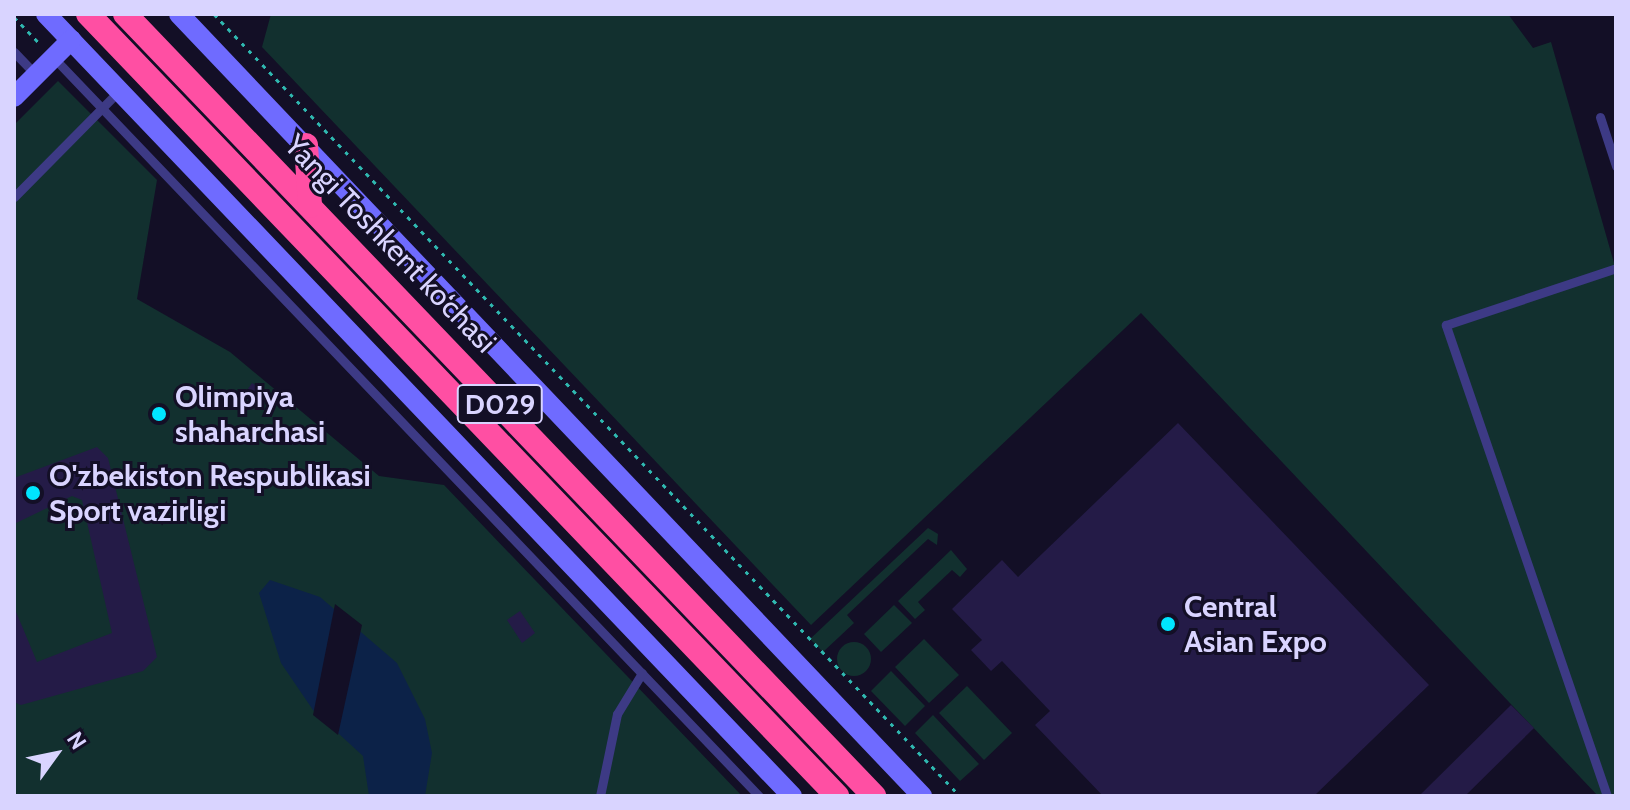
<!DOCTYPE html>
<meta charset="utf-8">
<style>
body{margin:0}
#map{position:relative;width:1630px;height:810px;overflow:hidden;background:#130f26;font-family:Cabin,sans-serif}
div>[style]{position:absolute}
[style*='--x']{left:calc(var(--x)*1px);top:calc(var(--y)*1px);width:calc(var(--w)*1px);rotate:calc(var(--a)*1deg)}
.green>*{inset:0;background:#12302f}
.round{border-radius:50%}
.water>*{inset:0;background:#0c2248}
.pier>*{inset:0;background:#130f26}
.building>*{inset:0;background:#241b47}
.path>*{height:3px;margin-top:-1.5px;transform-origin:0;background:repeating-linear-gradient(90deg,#2fb8b0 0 4px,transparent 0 10px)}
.lane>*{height:9px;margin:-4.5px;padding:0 4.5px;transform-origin:4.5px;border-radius:4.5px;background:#3d3a85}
.secondary>*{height:20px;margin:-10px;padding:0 10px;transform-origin:10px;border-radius:10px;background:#6f6bff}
.highway>*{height:24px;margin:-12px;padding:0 12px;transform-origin:12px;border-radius:12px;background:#ff4fa3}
.dots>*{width:22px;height:22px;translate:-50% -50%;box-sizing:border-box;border:4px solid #130f26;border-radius:50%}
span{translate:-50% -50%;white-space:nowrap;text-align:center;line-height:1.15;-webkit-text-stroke:6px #130f26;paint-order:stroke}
.shield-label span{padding:2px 6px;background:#130f26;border:2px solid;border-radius:6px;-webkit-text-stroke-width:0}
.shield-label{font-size:28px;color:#d9d4ff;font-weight:700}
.street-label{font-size:30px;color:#d9d4ff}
.poi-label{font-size:30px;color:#d9d4ff;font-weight:700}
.left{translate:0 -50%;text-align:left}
.frame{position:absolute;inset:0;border:16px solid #d9d4ff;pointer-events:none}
.north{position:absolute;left:16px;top:714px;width:80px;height:80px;-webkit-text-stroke:6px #130f26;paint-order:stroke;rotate:57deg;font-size:22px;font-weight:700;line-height:32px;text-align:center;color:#d9d4ff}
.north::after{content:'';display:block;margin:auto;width:28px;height:36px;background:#d9d4ff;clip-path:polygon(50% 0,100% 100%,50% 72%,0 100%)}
</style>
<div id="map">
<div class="green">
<i style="clip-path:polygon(271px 14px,1508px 14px,1533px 48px,1551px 42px,1616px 270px,1616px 796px,1598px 796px,1141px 313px,811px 625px,262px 47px)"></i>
<i style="clip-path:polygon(58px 81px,157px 180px,137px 299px,230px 352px,379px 476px,444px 485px,742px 796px,14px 796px,14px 125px)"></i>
<i style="clip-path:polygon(928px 528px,938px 534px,937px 545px,928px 539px,847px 615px,854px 623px,823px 652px,810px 639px)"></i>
<i style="clip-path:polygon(951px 550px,967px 569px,960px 577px,952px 570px,918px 602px,925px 610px,915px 619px,898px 601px)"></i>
<i style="clip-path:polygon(894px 605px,912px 623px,881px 652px,864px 634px)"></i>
<i style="clip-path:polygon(924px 639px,959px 675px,929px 703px,895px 667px)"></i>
<i class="round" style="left:837px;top:642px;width:34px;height:34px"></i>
<i style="clip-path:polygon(891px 671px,925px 706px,905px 726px,871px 691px)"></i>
<i style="clip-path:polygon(967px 686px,1012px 733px,984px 760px,939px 713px)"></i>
<i style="clip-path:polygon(933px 715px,979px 764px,960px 781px,915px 733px)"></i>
</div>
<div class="water">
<i style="clip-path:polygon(270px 580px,320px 597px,397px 663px,425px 719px,432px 753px,425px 796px,369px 796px,363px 756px,313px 710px,281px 663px,259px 593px)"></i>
</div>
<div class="pier">
<i style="clip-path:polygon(335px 604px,362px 625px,338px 735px,313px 715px)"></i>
</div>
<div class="building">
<i style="clip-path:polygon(252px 383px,268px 394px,259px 407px,243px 396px)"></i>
<i style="clip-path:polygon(1178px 423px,1429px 685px,1314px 796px,1103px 796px,1035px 725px,1050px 711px,1002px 661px,991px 671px,971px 650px,982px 640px,952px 609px,1002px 560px,1018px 577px)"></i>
<i style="clip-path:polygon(97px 447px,108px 458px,157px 657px,143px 671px,21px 705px,14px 702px,14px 607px,37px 662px,112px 633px,82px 500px,72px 496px,14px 524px,14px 478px)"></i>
<i style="clip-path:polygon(520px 611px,535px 633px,522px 643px,507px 620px)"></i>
<i style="clip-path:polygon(1511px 705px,1534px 728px,1465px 796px,1419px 796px)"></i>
</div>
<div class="path">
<i style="--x:214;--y:14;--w:1081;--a:46.35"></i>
<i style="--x:14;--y:17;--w:40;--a:46"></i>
</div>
<div class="lane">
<i style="--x:14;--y:52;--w:32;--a:46"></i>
<i style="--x:53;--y:57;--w:1022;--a:46.31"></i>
<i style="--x:1600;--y:117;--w:52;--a:71.9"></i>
<i style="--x:14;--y:197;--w:151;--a:-45.3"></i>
<i style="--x:600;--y:796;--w:84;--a:-78.3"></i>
<i style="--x:617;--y:714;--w:48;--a:-58.6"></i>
<i style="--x:1607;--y:796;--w:498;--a:-108.9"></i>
<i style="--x:1446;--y:325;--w:179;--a:-18.5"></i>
</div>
<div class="secondary">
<i style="--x:46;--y:14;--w:1081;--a:46.35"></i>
<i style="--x:179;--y:14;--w:1079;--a:46.46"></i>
<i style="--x:14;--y:97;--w:81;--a:-45"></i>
</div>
<div class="highway">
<i style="--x:88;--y:14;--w:1083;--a:46.23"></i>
<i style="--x:125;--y:14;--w:1083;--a:46.23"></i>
<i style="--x:306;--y:145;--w:61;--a:86.2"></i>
</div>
<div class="dots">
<i style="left:159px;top:414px;background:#00e5ff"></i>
<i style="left:33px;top:493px;background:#00e5ff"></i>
<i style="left:1168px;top:624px;background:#00e5ff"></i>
</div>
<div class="shield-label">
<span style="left:500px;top:404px">D029</span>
</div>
<div class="street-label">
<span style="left:390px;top:244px;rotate:46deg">Yangi Toshkent ko‘chasi</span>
</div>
<div class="poi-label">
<span class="left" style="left:175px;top:414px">Olimpiya<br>shaharchasi</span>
<span class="left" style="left:49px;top:493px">O'zbekiston Respublikasi<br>Sport vazirligi</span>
<span class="left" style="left:1184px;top:624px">Central<br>Asian Expo</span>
</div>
<div class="frame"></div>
<div class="north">N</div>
</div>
